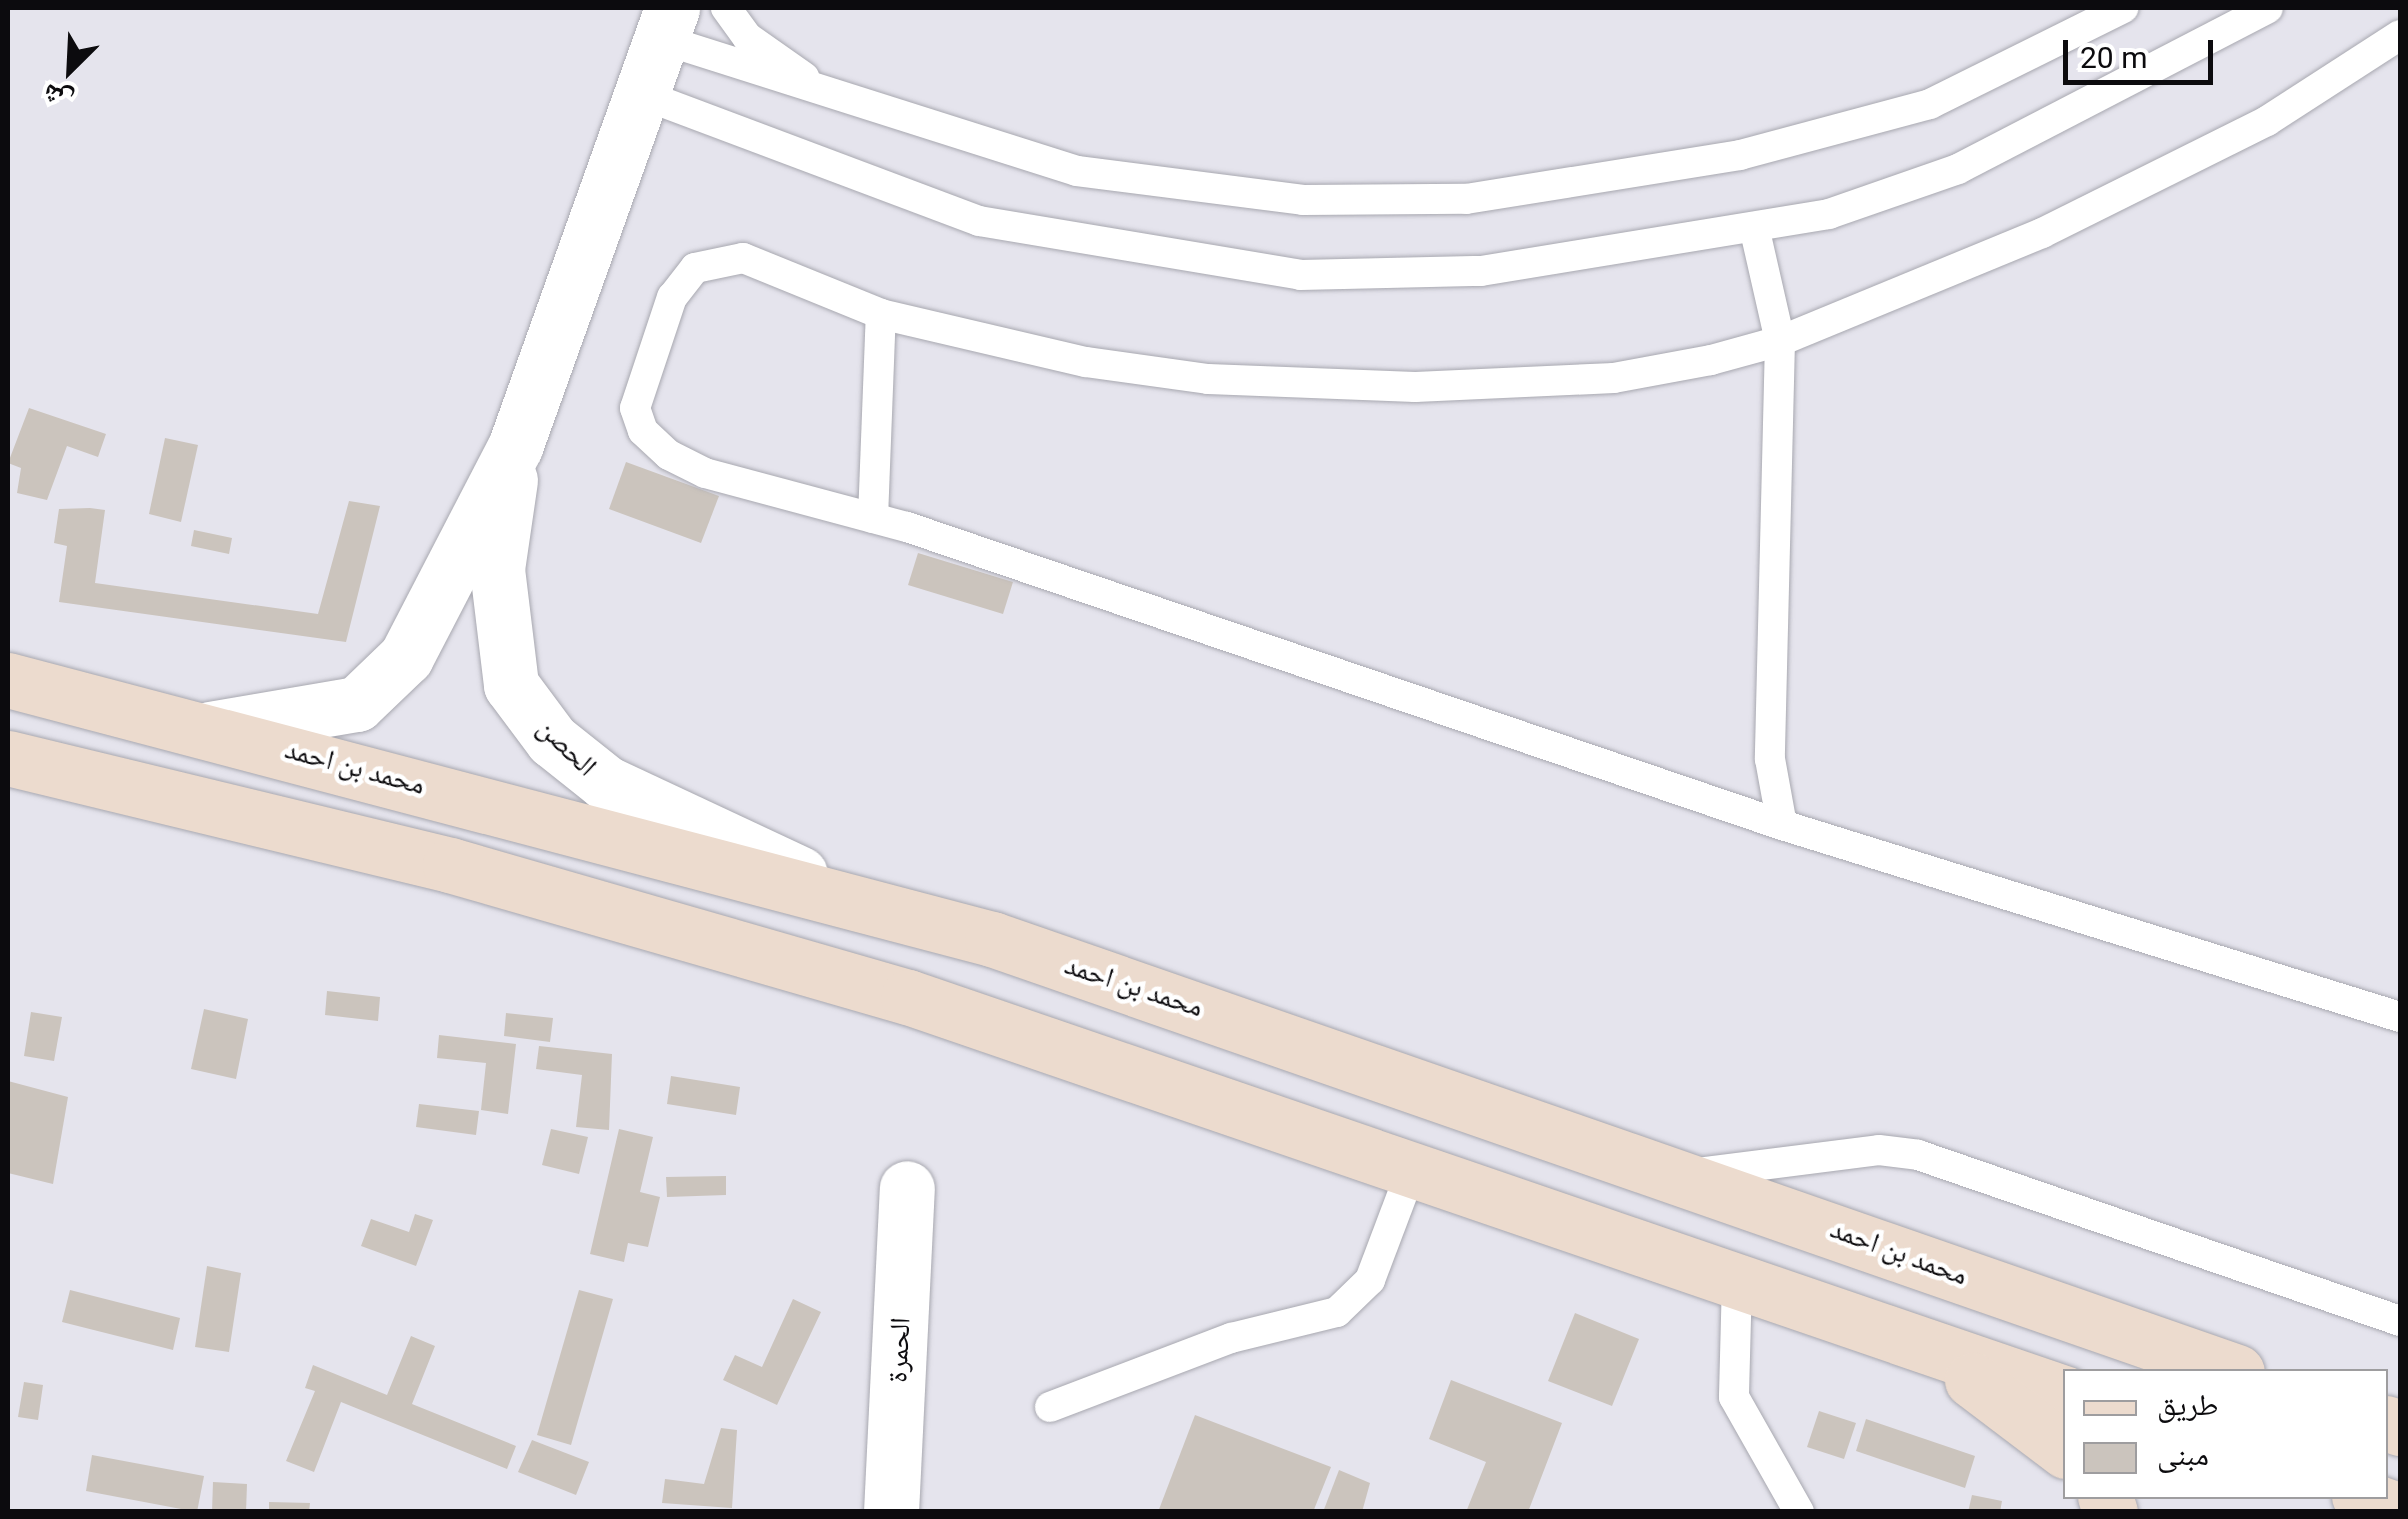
<!DOCTYPE html>
<meta charset="utf-8">
<style>
body{margin:0}
#map{position:relative;width:2408px;height:1519px;overflow:hidden;background:#e5e4ed;font-family:Roboto,"Noto Naskh Arabic",sans-serif}
div>[style]{position:absolute}
[style*='--x']{left:calc(var(--x)*1px);top:calc(var(--y)*1px);width:calc(var(--w)*1px);rotate:calc(var(--a)*1deg)}
.building>*{inset:0;background:#cbc4bd}
.roads{filter:drop-shadow(0 0 2px #a8a8b0) drop-shadow(0 0 2px #a8a8b0)}
.lane>*{height:30px;margin:-15px;padding:0 15px;transform-origin:15px;border-radius:15px;background:#fff}
.street>*{height:55px;margin:-27.5px;padding:0 27.5px;transform-origin:27.5px;border-radius:27.5px;background:#fff}
.secondary>*{height:55px;margin:-27.5px;padding:0 27.5px;transform-origin:27.5px;border-radius:27.5px;background:#ecdbce}
span{translate:-50% -50%;white-space:nowrap;text-align:center;line-height:1.15;-webkit-text-stroke:9px #fff;paint-order:stroke}
.street-label{font-size:28px;color:#0c0b0e}
.frame{position:absolute;inset:0;border:10px solid #0c0b0e;pointer-events:none}
.legend{position:absolute;left:2063px;top:1369px;width:325px;height:130px;box-sizing:border-box;background:#fff;border:2px solid #9e9d9f;margin:0;padding:12px 18px;list-style:none;font-size:30px;color:#0c0b0e}
.legend li{display:flex;align-items:center;gap:20px;height:50px}
.legend b{width:50px;border:2px solid #9e9d9f}
.north{position:absolute;left:20px;top:20px;width:100px;height:100px;-webkit-text-stroke:8px #fff;paint-order:stroke;rotate:204deg;font-size:28px;font-weight:700;line-height:40px;text-align:center;color:#0c0b0e}
.north::after{content:'';display:block;margin:auto;width:35px;height:45px;background:#0c0b0e;clip-path:polygon(50% 0,100% 100%,50% 72%,0 100%)}
.scale{position:absolute;left:2063px;top:40px;width:150px;height:45px;box-sizing:border-box;border:5px solid #0c0b0e;border-top:0;padding-left:12px;font-size:30px;line-height:35px;white-space:nowrap;color:#0c0b0e;-webkit-text-stroke:8px #fff;paint-order:stroke}
</style>
<div id="map">
<div class="building">
<i style="clip-path:polygon(29px 408px,106px 434px,98px 457px,67px 446px,47px 500px,17px 493px,21px 468px,8px 463px)"></i>
<i style="clip-path:polygon(165px 438px,198px 445px,181px 522px,149px 514px)"></i>
<i style="clip-path:polygon(626px 462px,719px 496px,701px 543px,609px 509px)"></i>
<i style="clip-path:polygon(349px 501px,380px 506px,346px 642px,59px 602px,67px 546px,54px 543px,59px 509px,90px 508px,105px 510px,95px 583px,318px 614px)"></i>
<i style="clip-path:polygon(194px 530px,232px 538px,229px 554px,191px 546px)"></i>
<i style="clip-path:polygon(918px 553px,1013px 582px,1003px 614px,908px 585px)"></i>
<i style="clip-path:polygon(327px 991px,380px 997px,378px 1021px,325px 1015px)"></i>
<i style="clip-path:polygon(204px 1009px,248px 1019px,236px 1079px,191px 1069px)"></i>
<i style="clip-path:polygon(31px 1012px,62px 1017px,54px 1061px,24px 1056px)"></i>
<i style="clip-path:polygon(506px 1013px,553px 1018px,550px 1042px,504px 1036px)"></i>
<i style="clip-path:polygon(439px 1035px,516px 1044px,508px 1114px,481px 1110px,486px 1063px,437px 1058px)"></i>
<i style="clip-path:polygon(539px 1046px,612px 1054px,609px 1130px,576px 1127px,582px 1075px,536px 1069px)"></i>
<i style="clip-path:polygon(671px 1076px,740px 1087px,736px 1115px,667px 1104px)"></i>
<i style="clip-path:polygon(8px 1081px,68px 1097px,53px 1184px,8px 1173px)"></i>
<i style="clip-path:polygon(419px 1104px,479px 1111px,476px 1135px,416px 1127px)"></i>
<i style="clip-path:polygon(551px 1129px,588px 1137px,579px 1174px,542px 1165px)"></i>
<i style="clip-path:polygon(619px 1129px,653px 1137px,640px 1192px,660px 1197px,648px 1247px,628px 1243px,624px 1262px,590px 1254px)"></i>
<i style="clip-path:polygon(726px 1176px,726px 1195px,667px 1197px,666px 1177px)"></i>
<i style="clip-path:polygon(415px 1214px,433px 1220px,416px 1266px,361px 1246px,371px 1219px,409px 1232px)"></i>
<i style="clip-path:polygon(207px 1266px,241px 1273px,229px 1352px,195px 1347px)"></i>
<i style="clip-path:polygon(70px 1290px,180px 1318px,173px 1350px,62px 1322px)"></i>
<i style="clip-path:polygon(579px 1290px,613px 1299px,571px 1445px,537px 1435px)"></i>
<i style="clip-path:polygon(793px 1299px,821px 1312px,777px 1405px,723px 1380px,735px 1355px,762px 1367px)"></i>
<i style="clip-path:polygon(1575px 1313px,1639px 1339px,1612px 1406px,1548px 1381px)"></i>
<i style="clip-path:polygon(411px 1336px,435px 1346px,412px 1404px,516px 1446px,507px 1469px,341px 1402px,314px 1472px,286px 1461px,315px 1391px,305px 1388px,313px 1365px,387px 1395px)"></i>
<i style="clip-path:polygon(1451px 1380px,1562px 1423px,1528px 1512px,1466px 1512px,1486px 1462px,1429px 1439px)"></i>
<i style="clip-path:polygon(24px 1382px,43px 1385px,38px 1420px,18px 1417px)"></i>
<i style="clip-path:polygon(1819px 1411px,1856px 1423px,1844px 1459px,1807px 1447px)"></i>
<i style="clip-path:polygon(1195px 1415px,1331px 1467px,1313px 1512px,1158px 1512px)"></i>
<i style="clip-path:polygon(1866px 1419px,1975px 1456px,1965px 1488px,1856px 1451px)"></i>
<i style="clip-path:polygon(721px 1428px,737px 1430px,732px 1508px,662px 1503px,665px 1479px,704px 1484px)"></i>
<i style="clip-path:polygon(532px 1440px,589px 1462px,576px 1495px,518px 1472px)"></i>
<i style="clip-path:polygon(92px 1455px,204px 1476px,197px 1512px,86px 1491px)"></i>
<i style="clip-path:polygon(1339px 1470px,1370px 1483px,1362px 1512px,1323px 1512px)"></i>
<i style="clip-path:polygon(213px 1482px,247px 1484px,246px 1512px,212px 1512px)"></i>
<i style="clip-path:polygon(1972px 1495px,2002px 1501px,2000px 1512px,1968px 1512px)"></i>
<i style="clip-path:polygon(269px 1502px,310px 1503px,309px 1512px,269px 1512px)"></i>
</div>
<div class="roads">
<div class="lane">
<i style="--x:726;--y:8;--w:36;--a:54"></i>
<i style="--x:747;--y:37;--w:70;--a:35.1"></i>
<i style="--x:2400;--y:35;--w:158;--a:147.1"></i>
<i style="--x:2267;--y:121;--w:251;--a:153.5"></i>
<i style="--x:2042;--y:233;--w:283;--a:157.6"></i>
<i style="--x:1780;--y:341;--w:72;--a:164.6"></i>
<i style="--x:1711;--y:360;--w:99;--a:169.5"></i>
<i style="--x:1614;--y:378;--w:199;--a:177.4"></i>
<i style="--x:1415;--y:387;--w:207;--a:-177.8"></i>
<i style="--x:1208;--y:379;--w:124;--a:-172.1"></i>
<i style="--x:1085;--y:362;--w:210;--a:-166.8"></i>
<i style="--x:881;--y:314;--w:149;--a:-157.9"></i>
<i style="--x:743;--y:258;--w:49;--a:168.2"></i>
<i style="--x:695;--y:268;--w:37;--a:128"></i>
<i style="--x:672;--y:297;--w:117;--a:108.4"></i>
<i style="--x:635;--y:408;--w:24;--a:71"></i>
<i style="--x:643;--y:431;--w:35;--a:43"></i>
<i style="--x:669;--y:455;--w:40;--a:26.6"></i>
<i style="--x:705;--y:473;--w:209;--a:15"></i>
<i style="--x:907;--y:527;--w:924;--a:18.81"></i>
<i style="--x:1782;--y:825;--w:647;--a:17.26"></i>
<i style="--x:661;--y:39;--w:436;--a:17.6"></i>
<i style="--x:1077;--y:171;--w:228;--a:7.3"></i>
<i style="--x:1303;--y:200;--w:163;--a:-0.4"></i>
<i style="--x:1466;--y:199;--w:278;--a:-9.1"></i>
<i style="--x:1740;--y:155;--w:197;--a:-15"></i>
<i style="--x:1930;--y:104;--w:216;--a:-26.4"></i>
<i style="--x:641;--y:94;--w:361;--a:20.6"></i>
<i style="--x:979;--y:221;--w:326;--a:9.5"></i>
<i style="--x:1300;--y:275;--w:181;--a:-1.3"></i>
<i style="--x:1481;--y:271;--w:353;--a:-9.3"></i>
<i style="--x:1829;--y:214;--w:137;--a:-19.2"></i>
<i style="--x:1958;--y:169;--w:349;--a:-27.4"></i>
<i style="--x:1755;--y:231;--w:113;--a:77.2"></i>
<i style="--x:1780;--y:341;--w:418;--a:91.4"></i>
<i style="--x:1770;--y:759;--w:67;--a:79.7"></i>
<i style="--x:873;--y:518;--w:204;--a:-87.8"></i>
<i style="--x:1698;--y:1173;--w:182;--a:-7.2"></i>
<i style="--x:1879;--y:1150;--w:39;--a:7"></i>
<i style="--x:1918;--y:1155;--w:510;--a:19"></i>
<i style="--x:1737;--y:1280;--w:117;--a:91.5"></i>
<i style="--x:1734;--y:1397;--w:132;--a:60.5"></i>
<i style="--x:1050;--y:1407;--w:194;--a:-20.9"></i>
<i style="--x:1231;--y:1338;--w:109;--a:-13.8"></i>
<i style="--x:1337;--y:1312;--w:46;--a:-44.1"></i>
<i style="--x:1370;--y:1280;--w:119;--a:-69.3"></i>
</div>
<div class="street">
<i style="--x:510;--y:480;--w:90;--a:98.3"></i>
<i style="--x:497;--y:569;--w:117;--a:83.1"></i>
<i style="--x:511;--y:685;--w:69;--a:53.3"></i>
<i style="--x:552;--y:740;--w:69;--a:38.5"></i>
<i style="--x:606;--y:783;--w:214;--a:25.1"></i>
<i style="--x:209;--y:729;--w:150;--a:-9.6"></i>
<i style="--x:357;--y:704;--w:68;--a:-43.8"></i>
<i style="--x:406;--y:657;--w:237;--a:-62.6"></i>
<i style="--x:515;--y:447;--w:466;--a:-70.3"></i>
<i style="--x:891;--y:1512;--w:324;--a:-87.2"></i>
</div>
<div class="secondary">
<i style="--x:8;--y:680;--w:1018;--a:14.75"></i>
<i style="--x:992;--y:939;--w:1318;--a:19.18"></i>
<i style="--x:8;--y:758;--w:455;--a:13.6"></i>
<i style="--x:450;--y:865;--w:477;--a:16.1"></i>
<i style="--x:908;--y:997;--w:1224;--a:18.92"></i>
<i style="--x:1972;--y:1380;--w:118;--a:37.1"></i>
<i style="--x:2386;--y:1423;--w:15;--a:20"></i>
<i style="--x:2105;--y:1496;--w:17;--a:73"></i>
<i style="--x:2359;--y:1496;--w:44;--a:20.1"></i>
</div>
</div>
<div class="street-label">
<span style="left:567px;top:747px;rotate:44deg">الحصن</span>
<span style="left:355px;top:767px;rotate:15deg">محمد بن احمد</span>
<span style="left:1134px;top:986px;rotate:18deg">محمد بن احمد</span>
<span style="left:1899px;top:1252px;rotate:20deg">محمد بن احمد</span>
<span style="left:899px;top:1350px;rotate:-87deg">الحمرة</span>
</div>
<div class="frame"></div>
<ul class="legend">
<li><b style="height:12px;background:#ecdbce"></b>طريق</li>
<li><b style="height:28px;background:#cbc4bd"></b>مبنى</li>
</ul>
<div class="north">ش</div>
<div class="scale">20 m</div>
</div>
